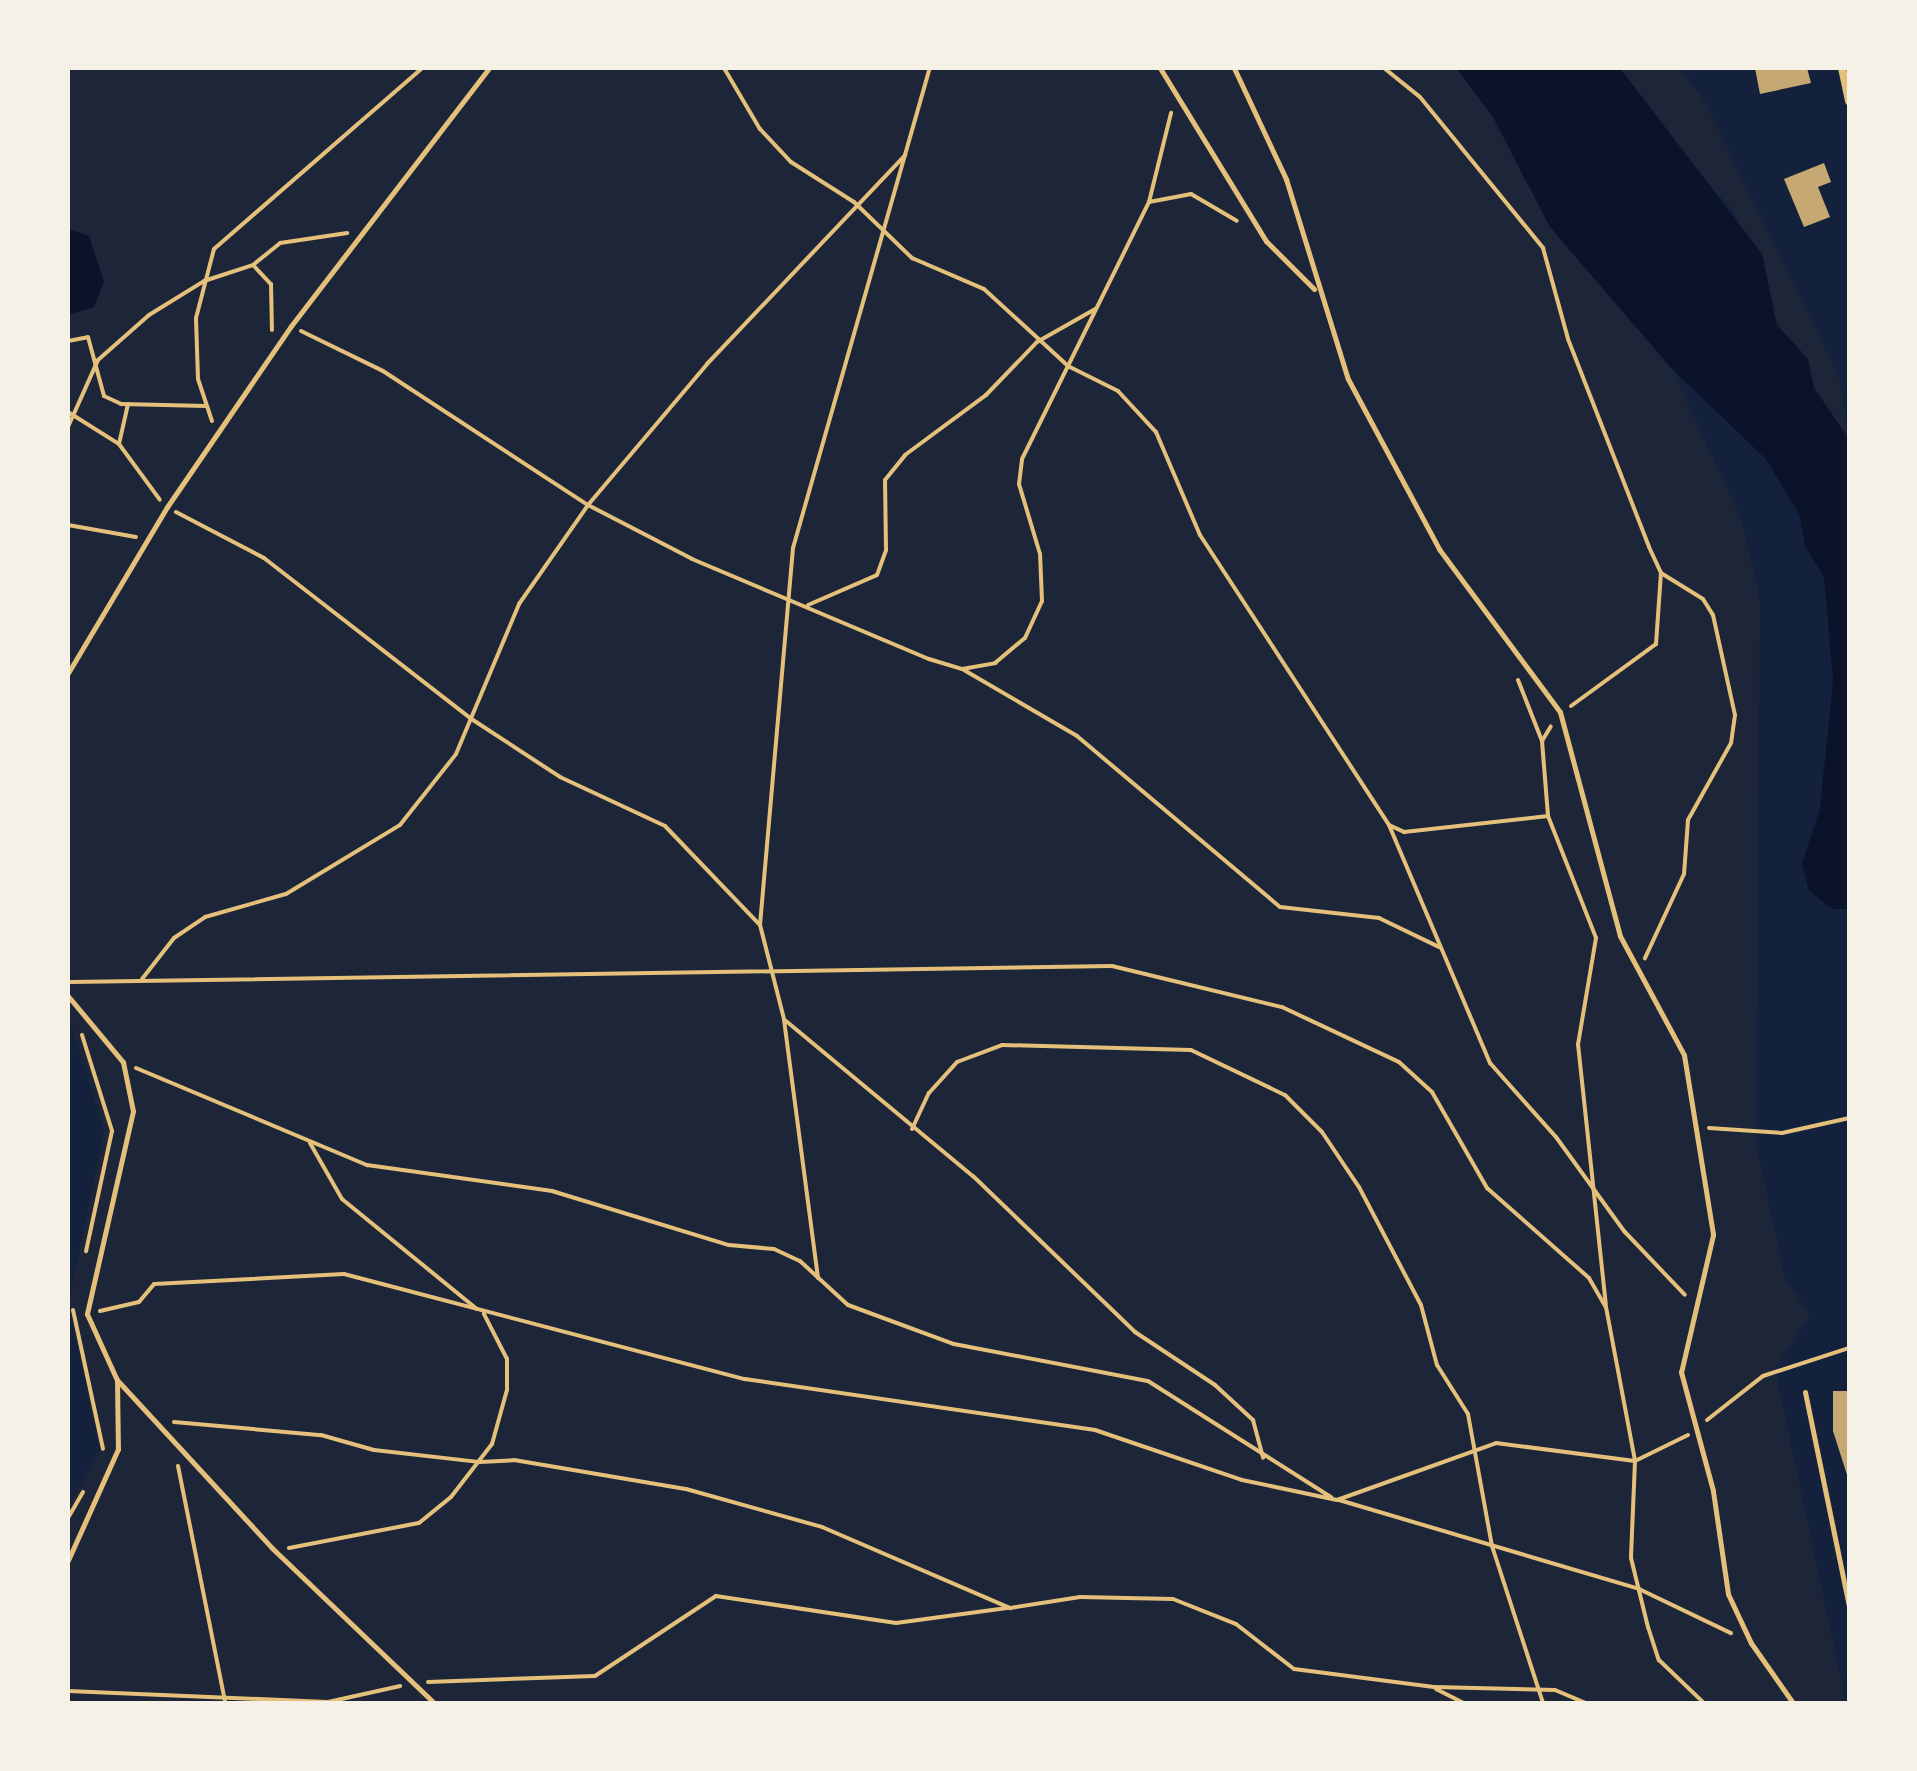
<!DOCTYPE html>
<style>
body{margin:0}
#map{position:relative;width:1917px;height:1771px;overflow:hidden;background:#14213d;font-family:"Noto Sans",sans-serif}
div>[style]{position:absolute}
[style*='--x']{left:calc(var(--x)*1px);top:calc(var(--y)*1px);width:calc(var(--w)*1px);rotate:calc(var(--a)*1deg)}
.green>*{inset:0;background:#1d2539}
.water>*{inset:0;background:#0b132b}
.building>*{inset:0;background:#c6a872}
.path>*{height:4px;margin:-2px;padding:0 2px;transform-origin:2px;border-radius:2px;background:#e5c07b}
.service>*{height:5px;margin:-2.5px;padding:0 2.5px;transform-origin:2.5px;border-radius:2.5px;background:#e5c07b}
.minor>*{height:8px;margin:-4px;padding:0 4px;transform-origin:4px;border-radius:4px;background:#e5c07b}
span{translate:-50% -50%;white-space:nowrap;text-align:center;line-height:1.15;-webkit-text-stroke:7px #f6f1e7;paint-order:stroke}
.frame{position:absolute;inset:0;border:70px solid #f6f1e7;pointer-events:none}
</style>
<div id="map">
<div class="green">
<i style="clip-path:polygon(68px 68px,1456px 68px,1493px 117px,1550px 227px,1672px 369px,1741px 519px,1760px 600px,1756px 1143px,1785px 1279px,1810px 1315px,1775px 1369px,1846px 1703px,68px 1703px,68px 1507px,100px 1449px,68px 1306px,104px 1130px,68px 1015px,68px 315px,94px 306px,89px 237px,68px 229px)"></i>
<i style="clip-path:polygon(1620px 68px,1680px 68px,1705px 102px,1839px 377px,1849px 439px,1814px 388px,1808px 359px,1777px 325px,1734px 211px,1671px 143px)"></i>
</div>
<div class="water">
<i style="clip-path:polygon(1456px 68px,1620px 68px,1762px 254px,1777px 325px,1808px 359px,1814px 388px,1849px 439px,1849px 909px,1833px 909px,1809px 891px,1802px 864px,1820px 808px,1833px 680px,1824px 577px,1805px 547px,1799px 514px,1766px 459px,1672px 369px,1550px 227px,1493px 117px)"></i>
<i style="clip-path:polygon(68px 229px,89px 236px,104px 282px,94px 307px,68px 315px)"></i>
</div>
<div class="building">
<i style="clip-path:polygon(1755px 68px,1807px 68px,1811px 83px,1760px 94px)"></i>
<i style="clip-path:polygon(1824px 163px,1831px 182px,1818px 187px,1830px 217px,1804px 227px,1784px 179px)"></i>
<i style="clip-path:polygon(1833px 1391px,1849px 1391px,1849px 1481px,1833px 1431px)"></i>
</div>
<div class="path">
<i style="--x:724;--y:68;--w:71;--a:59.5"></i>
<i style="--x:760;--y:129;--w:45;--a:46.8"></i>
<i style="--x:791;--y:162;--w:75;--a:32.4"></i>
<i style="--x:854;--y:202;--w:81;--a:44"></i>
<i style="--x:912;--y:258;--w:78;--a:23.3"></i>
<i style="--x:984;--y:289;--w:114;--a:42.5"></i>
<i style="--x:1068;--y:366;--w:56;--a:26.6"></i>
<i style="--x:1118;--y:391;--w:56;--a:47.2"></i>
<i style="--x:1156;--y:432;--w:112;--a:66.9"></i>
<i style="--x:1200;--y:535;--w:346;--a:56.9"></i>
<i style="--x:1389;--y:825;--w:17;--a:25"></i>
<i style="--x:1404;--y:832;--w:145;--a:-6.3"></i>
<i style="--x:1384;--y:68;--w:46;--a:38.9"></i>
<i style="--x:1420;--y:97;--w:195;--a:50.8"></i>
<i style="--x:1543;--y:248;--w:94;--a:74.6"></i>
<i style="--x:1568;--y:339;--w:223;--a:68.7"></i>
<i style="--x:1649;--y:547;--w:29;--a:65"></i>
<i style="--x:1661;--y:573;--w:49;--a:31.8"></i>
<i style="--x:1703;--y:599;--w:19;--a:58"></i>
<i style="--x:1713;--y:615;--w:102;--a:77.6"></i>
<i style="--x:1735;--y:715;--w:28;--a:98"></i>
<i style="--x:1731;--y:743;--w:88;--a:119.2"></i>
<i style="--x:1688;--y:820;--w:54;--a:94.2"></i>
<i style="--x:1684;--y:874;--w:93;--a:114.9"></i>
<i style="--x:1149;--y:202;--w:43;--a:-10.8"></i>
<i style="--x:1191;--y:194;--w:53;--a:30.4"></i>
<i style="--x:254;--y:266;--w:25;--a:47"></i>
<i style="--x:271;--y:284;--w:46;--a:88.8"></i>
<i style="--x:301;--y:331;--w:91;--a:26"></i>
<i style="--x:383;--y:371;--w:245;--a:33.2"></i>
<i style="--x:588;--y:505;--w:117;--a:27.4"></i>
<i style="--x:692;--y:559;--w:257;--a:22.9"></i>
<i style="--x:929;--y:659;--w:34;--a:17"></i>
<i style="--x:962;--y:669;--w:34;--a:-10"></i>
<i style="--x:995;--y:663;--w:39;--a:-40"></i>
<i style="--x:1025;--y:638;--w:41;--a:-65.3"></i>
<i style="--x:1042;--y:601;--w:47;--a:-92.4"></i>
<i style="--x:1040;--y:554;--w:73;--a:-106.7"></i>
<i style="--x:1019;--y:484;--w:25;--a:-83"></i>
<i style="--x:1022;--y:459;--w:287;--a:-63.7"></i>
<i style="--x:1149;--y:202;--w:92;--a:-76.1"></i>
<i style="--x:68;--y:341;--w:20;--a:-11"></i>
<i style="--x:88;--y:337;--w:61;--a:74.8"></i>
<i style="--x:104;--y:396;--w:19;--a:25"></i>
<i style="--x:121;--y:404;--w:85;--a:1.3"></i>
<i style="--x:68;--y:412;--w:60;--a:32.1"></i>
<i style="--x:119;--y:444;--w:69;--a:53.8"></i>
<i style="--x:212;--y:421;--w:44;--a:-108.4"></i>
<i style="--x:198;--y:379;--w:61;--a:-91.9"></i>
<i style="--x:196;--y:318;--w:71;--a:-75.4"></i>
<i style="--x:214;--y:249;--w:276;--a:-41"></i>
<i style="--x:68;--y:427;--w:73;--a:-65.9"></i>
<i style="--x:98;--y:360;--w:68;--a:-41.4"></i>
<i style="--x:149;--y:315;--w:65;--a:-31.7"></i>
<i style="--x:204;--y:281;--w:52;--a:-18.1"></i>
<i style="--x:253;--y:265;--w:35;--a:-39"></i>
<i style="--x:280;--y:243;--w:68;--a:-8.5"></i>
<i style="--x:119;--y:444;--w:41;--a:-77.3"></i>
<i style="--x:176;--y:512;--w:99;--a:27.6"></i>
<i style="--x:264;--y:558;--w:264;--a:37.8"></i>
<i style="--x:473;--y:720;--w:104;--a:33.2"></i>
<i style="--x:560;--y:777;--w:116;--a:25"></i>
<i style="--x:665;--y:826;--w:137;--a:46.2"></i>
<i style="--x:68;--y:525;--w:69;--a:10"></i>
<i style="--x:808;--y:605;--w:75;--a:-23.5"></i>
<i style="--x:877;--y:575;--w:27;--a:-70"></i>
<i style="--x:886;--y:550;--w:70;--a:-90.8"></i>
<i style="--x:885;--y:480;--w:32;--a:-51"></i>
<i style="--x:905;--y:455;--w:101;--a:-36.5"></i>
<i style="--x:986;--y:395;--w:74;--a:-46.1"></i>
<i style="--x:1037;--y:342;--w:67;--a:-29.6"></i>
<i style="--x:964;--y:670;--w:131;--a:30.3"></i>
<i style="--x:1077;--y:736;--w:265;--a:40.1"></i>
<i style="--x:1280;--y:907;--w:100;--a:6.3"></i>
<i style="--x:1379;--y:918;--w:67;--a:25.8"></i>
<i style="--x:1518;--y:680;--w:66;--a:68.5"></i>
<i style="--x:1542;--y:741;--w:75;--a:85.4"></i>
<i style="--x:1548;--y:816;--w:131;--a:68.5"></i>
<i style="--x:1596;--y:938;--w:108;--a:99.6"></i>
<i style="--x:1578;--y:1044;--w:262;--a:83.9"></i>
<i style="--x:1571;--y:706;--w:105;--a:-36.1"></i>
<i style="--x:1656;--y:644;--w:71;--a:-86"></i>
<i style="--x:1542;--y:741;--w:17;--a:-59"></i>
<i style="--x:1389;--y:825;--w:259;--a:67"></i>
<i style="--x:1490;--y:1063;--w:99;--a:48.3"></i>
<i style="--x:1556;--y:1137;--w:116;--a:54.1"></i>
<i style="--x:1624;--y:1231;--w:88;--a:46.4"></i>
<i style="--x:142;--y:979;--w:52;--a:-52"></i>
<i style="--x:174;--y:938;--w:37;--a:-34"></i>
<i style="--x:205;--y:917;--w:84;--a:-15.9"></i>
<i style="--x:286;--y:894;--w:133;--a:-31.2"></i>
<i style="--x:400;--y:825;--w:90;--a:-51.7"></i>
<i style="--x:456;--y:754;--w:163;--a:-67.2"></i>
<i style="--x:519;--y:604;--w:121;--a:-55.1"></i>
<i style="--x:588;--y:505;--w:185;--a:-49.8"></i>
<i style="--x:707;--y:364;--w:288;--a:-46.5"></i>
<i style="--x:71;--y:982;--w:1041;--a:-0.88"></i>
<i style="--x:1112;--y:966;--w:175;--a:13.6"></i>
<i style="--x:1282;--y:1007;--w:129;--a:25.2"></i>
<i style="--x:1399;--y:1062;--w:45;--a:42.3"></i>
<i style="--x:1432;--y:1092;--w:111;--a:60.2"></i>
<i style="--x:1487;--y:1188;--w:136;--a:41.4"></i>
<i style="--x:1589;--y:1278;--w:34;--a:60"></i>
<i style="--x:1606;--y:1307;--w:157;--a:79.3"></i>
<i style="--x:1635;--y:1461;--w:97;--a:92.4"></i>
<i style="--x:1631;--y:1558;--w:71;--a:76.2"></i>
<i style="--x:1648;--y:1627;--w:35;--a:72"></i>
<i style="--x:1659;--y:1660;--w:62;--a:43.7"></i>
<i style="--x:786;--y:1021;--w:243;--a:39.7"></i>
<i style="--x:973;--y:1176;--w:225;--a:43.9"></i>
<i style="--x:1135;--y:1332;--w:96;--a:33.5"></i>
<i style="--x:1215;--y:1385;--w:52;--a:42.6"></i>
<i style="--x:1253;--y:1420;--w:39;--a:75"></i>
<i style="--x:82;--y:1035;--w:101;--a:72.6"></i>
<i style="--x:112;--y:1131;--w:123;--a:102.2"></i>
<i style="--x:136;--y:1068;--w:251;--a:22.8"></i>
<i style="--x:367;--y:1165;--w:187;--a:8"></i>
<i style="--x:552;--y:1191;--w:185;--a:17"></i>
<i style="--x:729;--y:1245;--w:45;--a:5.1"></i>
<i style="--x:774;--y:1249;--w:29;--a:25"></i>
<i style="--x:800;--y:1261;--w:65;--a:42.5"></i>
<i style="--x:848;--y:1305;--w:113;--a:20.2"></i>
<i style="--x:954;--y:1344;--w:197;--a:10.8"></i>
<i style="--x:1148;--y:1381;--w:217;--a:32.4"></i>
<i style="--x:1709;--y:1128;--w:73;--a:3.9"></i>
<i style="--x:1782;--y:1133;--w:69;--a:-12.6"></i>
<i style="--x:912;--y:1129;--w:40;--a:-65"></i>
<i style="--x:929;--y:1093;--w:42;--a:-47.9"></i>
<i style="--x:957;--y:1062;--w:48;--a:-20.7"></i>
<i style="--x:1002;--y:1045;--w:189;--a:1.5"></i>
<i style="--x:1191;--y:1050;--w:104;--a:25.6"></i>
<i style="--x:1285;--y:1095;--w:52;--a:45"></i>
<i style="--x:1322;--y:1132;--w:66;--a:56.1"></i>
<i style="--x:1359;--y:1187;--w:133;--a:62.3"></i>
<i style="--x:1421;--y:1305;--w:62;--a:75.1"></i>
<i style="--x:1437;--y:1365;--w:58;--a:57.7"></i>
<i style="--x:1468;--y:1414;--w:134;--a:79.7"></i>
<i style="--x:1492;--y:1546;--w:165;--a:72"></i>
<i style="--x:310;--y:1143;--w:64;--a:60.3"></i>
<i style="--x:342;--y:1199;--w:174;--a:39.2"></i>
<i style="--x:818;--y:1278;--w:261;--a:-97.5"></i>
<i style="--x:784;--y:1019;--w:97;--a:-104.3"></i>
<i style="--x:760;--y:925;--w:378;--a:-85"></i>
<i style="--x:793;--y:548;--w:499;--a:-74.1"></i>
<i style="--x:73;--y:1310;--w:142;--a:77.8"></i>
<i style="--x:100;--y:1311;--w:40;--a:-13"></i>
<i style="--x:139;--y:1302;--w:23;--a:-50"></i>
<i style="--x:154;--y:1284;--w:190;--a:-3"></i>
<i style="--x:344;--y:1274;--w:415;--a:14.7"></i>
<i style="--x:745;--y:1379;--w:354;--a:8.3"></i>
<i style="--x:1095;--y:1430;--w:155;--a:18.8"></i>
<i style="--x:1242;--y:1480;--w:97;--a:11.9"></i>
<i style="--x:1337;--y:1500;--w:169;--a:-19.7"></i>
<i style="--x:1496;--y:1443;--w:140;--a:7.4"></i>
<i style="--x:1635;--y:1461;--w:59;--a:-26.1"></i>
<i style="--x:1707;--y:1420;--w:71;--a:-38.2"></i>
<i style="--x:1763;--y:1376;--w:90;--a:-18"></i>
<i style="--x:174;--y:1422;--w:148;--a:5.1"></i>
<i style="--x:321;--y:1435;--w:55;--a:15.8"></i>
<i style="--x:374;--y:1450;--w:107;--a:6.5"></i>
<i style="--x:480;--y:1462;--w:34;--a:-3"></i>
<i style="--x:514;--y:1460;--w:174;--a:9.6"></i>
<i style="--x:686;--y:1489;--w:141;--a:15.6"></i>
<i style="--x:822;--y:1527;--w:205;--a:23.3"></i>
<i style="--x:1010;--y:1608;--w:71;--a:-8.9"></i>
<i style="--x:1080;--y:1597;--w:93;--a:1.2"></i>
<i style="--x:1173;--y:1599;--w:68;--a:21.6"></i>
<i style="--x:1236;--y:1624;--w:73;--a:37.8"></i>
<i style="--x:1294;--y:1669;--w:141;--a:7.3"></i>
<i style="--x:1434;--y:1687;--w:121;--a:1.4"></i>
<i style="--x:1555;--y:1690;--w:33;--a:23"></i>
<i style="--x:178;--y:1466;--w:240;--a:78.7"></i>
<i style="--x:1339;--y:1500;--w:313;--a:16.5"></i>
<i style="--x:1639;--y:1589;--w:102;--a:25.6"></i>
<i style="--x:68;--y:1518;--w:30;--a:-60"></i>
<i style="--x:289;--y:1548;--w:132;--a:-10.9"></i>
<i style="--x:419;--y:1523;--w:41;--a:-39.1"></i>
<i style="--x:451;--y:1497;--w:67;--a:-52.3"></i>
<i style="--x:492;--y:1444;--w:56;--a:-74.5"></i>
<i style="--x:507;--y:1390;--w:31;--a:-90"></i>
<i style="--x:507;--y:1359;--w:51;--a:-117.1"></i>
<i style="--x:428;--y:1682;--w:167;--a:-2.1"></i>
<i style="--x:595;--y:1676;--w:145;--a:-33.5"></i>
<i style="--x:716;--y:1596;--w:182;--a:8.5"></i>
<i style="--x:896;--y:1623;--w:112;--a:-7.7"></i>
<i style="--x:1436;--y:1689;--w:31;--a:27"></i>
<i style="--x:68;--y:1691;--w:260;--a:2.4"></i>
<i style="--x:328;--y:1702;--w:74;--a:-12.5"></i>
</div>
<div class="service">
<i style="--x:1160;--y:68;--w:203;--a:58.5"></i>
<i style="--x:1266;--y:241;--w:68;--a:45"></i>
<i style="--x:1234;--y:68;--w:123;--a:64.9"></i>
<i style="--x:1286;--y:179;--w:209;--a:72.8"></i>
<i style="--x:1348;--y:379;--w:193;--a:61.8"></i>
<i style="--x:1439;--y:549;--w:203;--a:53.4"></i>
<i style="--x:1560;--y:712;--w:232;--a:75"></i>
<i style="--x:1620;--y:936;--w:135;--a:61.7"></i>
<i style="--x:1684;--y:1055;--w:182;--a:80.8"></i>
<i style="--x:1713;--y:1235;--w:141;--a:103.1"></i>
<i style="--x:1681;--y:1372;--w:123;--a:74.9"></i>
<i style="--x:1713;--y:1491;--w:104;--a:81.7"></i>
<i style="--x:1728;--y:1594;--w:54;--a:64.9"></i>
<i style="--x:1751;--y:1643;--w:73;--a:55"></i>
<i style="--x:68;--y:673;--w:193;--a:-59.2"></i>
<i style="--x:167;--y:507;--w:219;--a:-55.6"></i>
<i style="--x:291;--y:326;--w:325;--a:-52.5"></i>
<i style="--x:68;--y:996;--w:86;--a:50.2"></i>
<i style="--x:123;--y:1062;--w:50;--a:78.5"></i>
<i style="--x:133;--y:1111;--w:208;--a:102.8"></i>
<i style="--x:87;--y:1314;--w:72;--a:65.6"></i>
<i style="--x:117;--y:1380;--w:69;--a:89.2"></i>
<i style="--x:118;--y:1449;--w:122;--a:114.2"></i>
<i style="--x:118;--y:1381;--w:227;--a:47.3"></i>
<i style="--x:272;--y:1548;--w:224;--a:43.7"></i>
<i style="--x:1805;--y:1392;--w:218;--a:78.4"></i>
</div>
<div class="minor">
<i style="--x:1842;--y:68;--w:34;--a:78"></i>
</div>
<div class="frame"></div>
</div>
